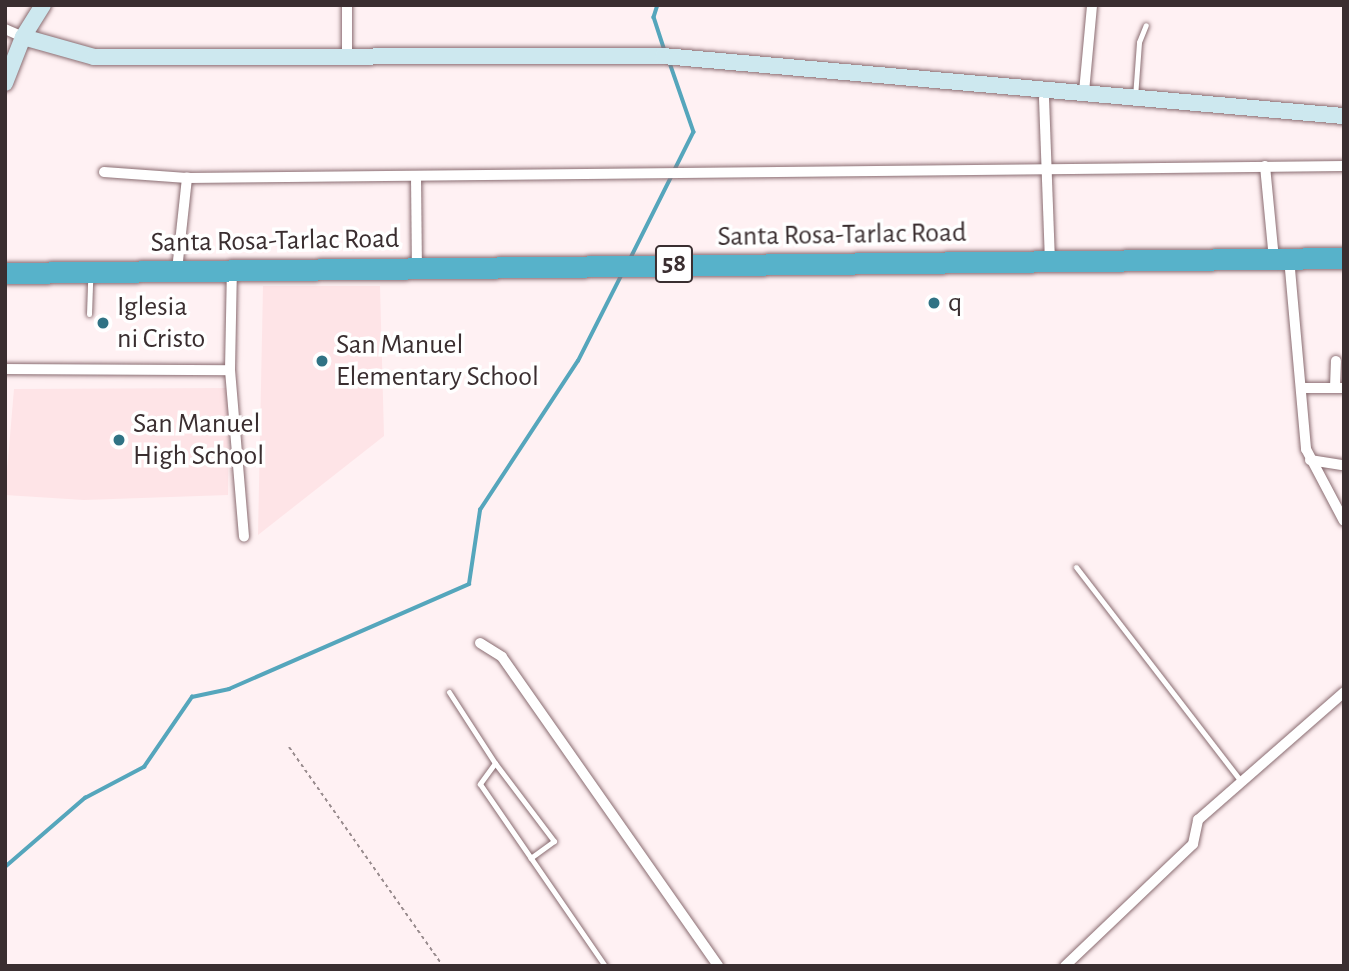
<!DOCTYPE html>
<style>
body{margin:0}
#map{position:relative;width:1349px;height:971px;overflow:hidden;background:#fff1f3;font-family:"Alegreya Sans",sans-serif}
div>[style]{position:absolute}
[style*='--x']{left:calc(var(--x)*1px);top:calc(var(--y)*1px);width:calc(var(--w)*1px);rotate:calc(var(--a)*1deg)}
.built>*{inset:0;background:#fee4e7}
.stream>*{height:3.5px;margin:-1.75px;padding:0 1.75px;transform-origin:1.75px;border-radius:1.75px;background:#55a6bc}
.path>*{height:2px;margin-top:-1px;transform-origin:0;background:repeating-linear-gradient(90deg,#988b8d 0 3.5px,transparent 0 7px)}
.roads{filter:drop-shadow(0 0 2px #8a6c71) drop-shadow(0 0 2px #8a6c71)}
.lane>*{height:5px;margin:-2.5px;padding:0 2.5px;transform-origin:2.5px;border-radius:2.5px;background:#fff}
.street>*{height:10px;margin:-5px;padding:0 5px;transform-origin:5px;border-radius:5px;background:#fff}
.secondary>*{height:16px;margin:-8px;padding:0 8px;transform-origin:8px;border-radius:8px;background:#cde8ef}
.highway>*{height:21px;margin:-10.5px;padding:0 10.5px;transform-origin:10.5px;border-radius:10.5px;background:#57b2ca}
.dots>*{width:19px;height:19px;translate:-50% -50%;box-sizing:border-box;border:4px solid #fff;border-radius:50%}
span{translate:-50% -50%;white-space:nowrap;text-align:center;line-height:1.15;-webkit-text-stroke:7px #fff;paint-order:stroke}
.shield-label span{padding:2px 5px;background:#fff;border:2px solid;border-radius:5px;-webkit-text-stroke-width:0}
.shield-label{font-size:26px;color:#3a2e30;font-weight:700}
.street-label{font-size:28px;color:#3a2e30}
.poi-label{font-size:28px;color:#3a2e30}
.left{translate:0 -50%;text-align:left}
.frame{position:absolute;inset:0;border:7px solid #3a2e30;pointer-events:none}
</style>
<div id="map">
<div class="built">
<i style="clip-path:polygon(263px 286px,380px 286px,384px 436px,258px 535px)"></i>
<i style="clip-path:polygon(229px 388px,228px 495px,84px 500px,5px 495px,14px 389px)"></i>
</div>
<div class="stream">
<i style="--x:658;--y:5;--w:13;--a:108"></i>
<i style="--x:654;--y:17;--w:35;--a:72"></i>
<i style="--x:669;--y:60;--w:76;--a:70.9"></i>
<i style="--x:694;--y:132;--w:42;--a:116.6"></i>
<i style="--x:631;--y:257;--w:89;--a:-63.4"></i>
<i style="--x:5;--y:867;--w:106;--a:-40.8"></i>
<i style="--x:85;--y:798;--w:67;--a:-27.7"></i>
<i style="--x:144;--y:767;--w:85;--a:-55.6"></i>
<i style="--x:192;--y:697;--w:38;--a:-12"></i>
<i style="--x:229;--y:689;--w:262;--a:-23.6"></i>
<i style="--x:469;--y:584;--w:75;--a:-81.5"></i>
<i style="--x:480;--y:510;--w:178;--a:-56.7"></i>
<i style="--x:578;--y:361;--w:97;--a:-63.2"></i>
</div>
<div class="path">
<i style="--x:289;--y:747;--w:268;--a:54.9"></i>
</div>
<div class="roads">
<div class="lane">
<i style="--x:1135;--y:97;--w:55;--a:-85.8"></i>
<i style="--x:1139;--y:42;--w:18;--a:-68"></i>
<i style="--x:89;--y:314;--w:38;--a:-88"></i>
<i style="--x:1076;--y:567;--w:270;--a:52.4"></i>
<i style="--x:449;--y:692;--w:85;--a:57.1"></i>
<i style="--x:495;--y:763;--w:26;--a:126"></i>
<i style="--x:480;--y:784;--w:221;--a:55.5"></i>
<i style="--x:495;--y:763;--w:98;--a:52.9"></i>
<i style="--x:554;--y:841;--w:29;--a:144"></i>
</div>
<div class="street">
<i style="--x:5;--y:29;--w:20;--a:24"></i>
<i style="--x:347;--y:58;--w:53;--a:-90"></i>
<i style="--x:1084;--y:92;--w:87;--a:-84.7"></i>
<i style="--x:1044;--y:98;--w:163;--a:87.9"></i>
<i style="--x:1265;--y:166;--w:93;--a:84.5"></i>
<i style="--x:104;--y:172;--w:83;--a:4.1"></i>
<i style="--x:187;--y:178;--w:1157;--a:-0.59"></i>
<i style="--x:416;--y:176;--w:92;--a:89.4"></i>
<i style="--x:1289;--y:258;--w:192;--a:84.9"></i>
<i style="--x:1306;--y:449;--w:81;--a:62.2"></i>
<i style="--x:177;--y:270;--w:93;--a:-83.8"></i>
<i style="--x:5;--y:369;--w:225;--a:0.3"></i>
<i style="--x:230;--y:370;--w:101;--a:-88.9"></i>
<i style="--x:230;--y:370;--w:167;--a:85.2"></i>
<i style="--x:1301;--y:388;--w:43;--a:0"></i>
<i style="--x:1335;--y:388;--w:27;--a:-88"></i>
<i style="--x:1310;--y:460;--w:32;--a:9"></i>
<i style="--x:480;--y:643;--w:26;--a:32"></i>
<i style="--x:502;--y:657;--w:377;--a:55"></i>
<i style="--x:1065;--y:966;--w:177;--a:-43.6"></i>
<i style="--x:1193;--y:844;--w:25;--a:-78"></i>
<i style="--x:1198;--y:820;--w:194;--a:-41.2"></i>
</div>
<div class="secondary">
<i style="--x:23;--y:37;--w:74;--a:15.7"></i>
<i style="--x:94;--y:57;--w:569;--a:-0.1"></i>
<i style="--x:663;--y:56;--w:684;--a:5.04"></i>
<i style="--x:5;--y:83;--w:49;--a:-68.6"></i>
<i style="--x:23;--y:37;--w:38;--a:-58"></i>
</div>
<div class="highway">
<i style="--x:5;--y:273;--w:1339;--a:-0.64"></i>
</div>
</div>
<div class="dots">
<i style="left:934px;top:303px;background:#307284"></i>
<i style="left:103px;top:323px;background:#307284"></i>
<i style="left:322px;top:361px;background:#307284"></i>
<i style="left:119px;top:440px;background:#307284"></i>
</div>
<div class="shield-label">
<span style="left:674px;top:264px">58</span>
</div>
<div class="street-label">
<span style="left:842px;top:235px;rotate:-1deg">Santa Rosa-Tarlac Road</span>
<span style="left:275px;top:241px;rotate:-1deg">Santa Rosa-Tarlac Road</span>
</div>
<div class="poi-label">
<span class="left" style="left:948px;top:303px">q</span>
<span class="left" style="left:117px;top:323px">Iglesia<br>ni Cristo</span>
<span class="left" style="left:336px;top:361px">San Manuel<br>Elementary School</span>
<span class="left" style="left:133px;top:440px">San Manuel<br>High School</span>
</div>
<div class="frame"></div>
</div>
